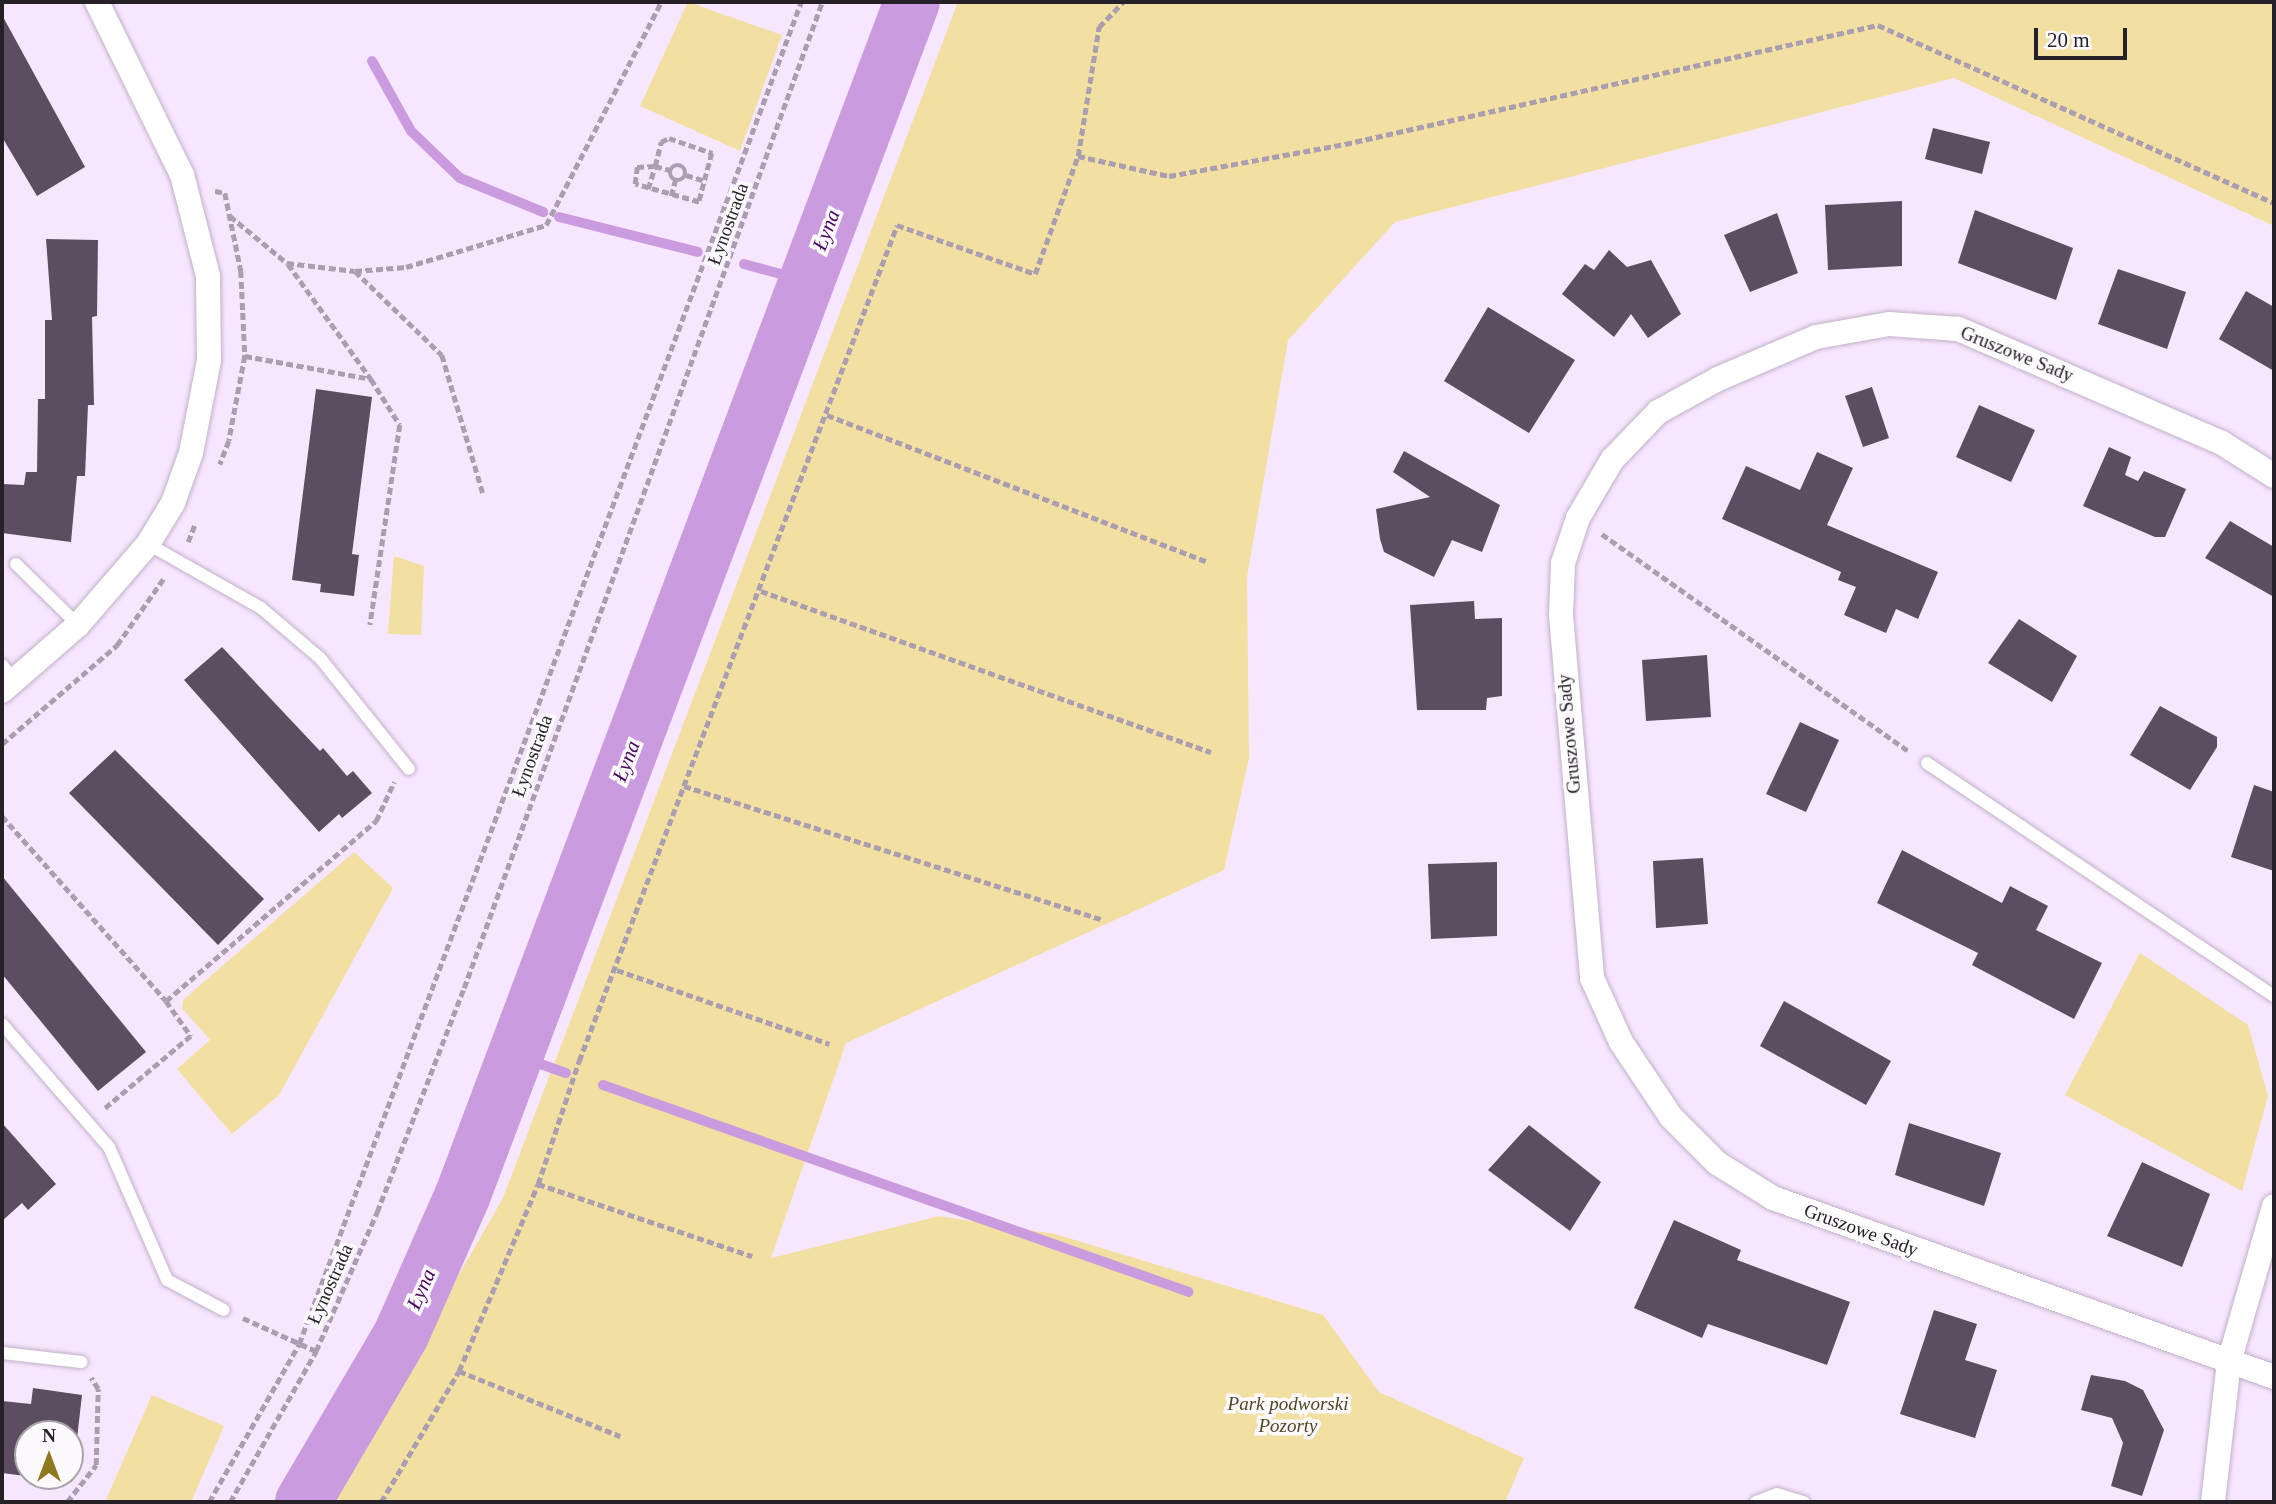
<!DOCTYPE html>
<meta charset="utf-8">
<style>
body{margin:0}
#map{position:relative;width:2276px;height:1504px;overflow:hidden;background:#f7e7fe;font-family:"Times New Roman",serif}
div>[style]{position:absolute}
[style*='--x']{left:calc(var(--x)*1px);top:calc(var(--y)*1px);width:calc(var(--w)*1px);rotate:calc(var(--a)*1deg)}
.green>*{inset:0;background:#f1e0a2}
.stream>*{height:10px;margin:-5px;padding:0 5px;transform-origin:5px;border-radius:5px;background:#cb9be0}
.river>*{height:56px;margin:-28px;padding:0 28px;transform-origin:28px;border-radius:28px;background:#cb9be0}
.building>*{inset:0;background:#5b4e61}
.path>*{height:4.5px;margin-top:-2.25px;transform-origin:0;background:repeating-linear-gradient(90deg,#aa9eb0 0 7px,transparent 0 10.5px)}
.path>.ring{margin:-2.25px;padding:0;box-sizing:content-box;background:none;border:4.5px solid #aa9eb0;border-radius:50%}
.roads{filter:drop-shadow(0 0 2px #c1b1c8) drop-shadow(0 0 2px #c1b1c8)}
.service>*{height:12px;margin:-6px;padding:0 6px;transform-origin:6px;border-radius:6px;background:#fff}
.minor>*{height:24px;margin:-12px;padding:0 12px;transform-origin:12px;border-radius:12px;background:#fff}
span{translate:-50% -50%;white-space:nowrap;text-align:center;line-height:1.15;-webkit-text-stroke:7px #fdfafe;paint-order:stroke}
.street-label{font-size:19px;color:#262129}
.park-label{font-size:19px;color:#504622;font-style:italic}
.water-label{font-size:21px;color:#47075b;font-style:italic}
.frame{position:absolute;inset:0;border:4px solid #262129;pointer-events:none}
.north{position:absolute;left:14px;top:1420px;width:70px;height:70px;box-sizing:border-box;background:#fdfafe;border:2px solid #a7a3a9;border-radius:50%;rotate:0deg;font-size:19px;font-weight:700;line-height:28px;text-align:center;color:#262129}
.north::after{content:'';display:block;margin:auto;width:24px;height:32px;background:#8f781e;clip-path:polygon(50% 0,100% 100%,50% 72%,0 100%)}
.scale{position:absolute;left:2034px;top:28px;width:93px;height:32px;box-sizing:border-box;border:4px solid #262129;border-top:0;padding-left:9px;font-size:21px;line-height:24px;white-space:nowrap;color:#262129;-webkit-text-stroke:5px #fdfafe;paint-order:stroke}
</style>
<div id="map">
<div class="green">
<i style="clip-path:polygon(688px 2px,782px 35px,740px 151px,640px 106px)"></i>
<i style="clip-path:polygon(958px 2px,2274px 2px,2274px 226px,1954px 78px,1395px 222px,1288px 340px,1247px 577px,1249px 758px,1224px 870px,846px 1043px,771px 1258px,939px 1216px,1055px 1234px,1323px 1315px,1379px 1392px,1524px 1458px,1505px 1502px,328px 1502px,503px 1198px)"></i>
<i style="clip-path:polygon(394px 556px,424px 566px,421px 635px,388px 634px)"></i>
<i style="clip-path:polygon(354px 852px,393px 888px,279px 1095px,232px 1134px,177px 1069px,210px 1040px,182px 1008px,183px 1000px)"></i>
<i style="clip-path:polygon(2140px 953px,2248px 1025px,2268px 1096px,2242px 1191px,2065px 1095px)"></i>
<i style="clip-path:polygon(152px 1395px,224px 1426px,191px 1502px,105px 1502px)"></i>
</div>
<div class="stream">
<i style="--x:372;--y:61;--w:80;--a:60.9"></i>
<i style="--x:411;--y:131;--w:68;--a:43.8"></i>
<i style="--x:460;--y:178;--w:90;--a:22.3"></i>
<i style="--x:559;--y:217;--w:143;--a:14.1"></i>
<i style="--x:744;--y:264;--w:68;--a:15.3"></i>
<i style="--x:515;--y:1055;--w:54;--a:19.4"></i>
<i style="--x:603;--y:1085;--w:621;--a:19.46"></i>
</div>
<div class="river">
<i style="--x:303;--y:1502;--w:194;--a:-59.6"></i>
<i style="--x:401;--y:1335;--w:151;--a:-66.2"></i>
<i style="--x:462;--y:1197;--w:1277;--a:-69.37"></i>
</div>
<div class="building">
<i style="clip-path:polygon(2px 15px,85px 167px,37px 196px,2px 137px)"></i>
<i style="clip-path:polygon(1933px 128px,1990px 142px,1982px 174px,1925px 159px)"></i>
<i style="clip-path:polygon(1902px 201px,1902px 266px,1828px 270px,1825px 205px)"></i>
<i style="clip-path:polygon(1975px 210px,2073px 248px,2056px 300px,1958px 263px)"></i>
<i style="clip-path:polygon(1777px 213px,1798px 273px,1750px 292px,1724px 235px)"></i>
<i style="clip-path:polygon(46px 239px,98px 240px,97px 316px,92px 317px,94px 405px,88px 405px,85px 476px,77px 476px,71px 542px,2px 533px,2px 484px,24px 485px,26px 472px,37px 472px,38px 399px,45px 399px,45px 320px,52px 320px)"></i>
<i style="clip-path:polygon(1609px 250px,1627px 267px,1651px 260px,1681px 314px,1648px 338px,1631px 314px,1614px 337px,1562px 294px,1585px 264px,1594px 270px)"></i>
<i style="clip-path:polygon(2118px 269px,2186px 292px,2167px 349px,2098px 324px)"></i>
<i style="clip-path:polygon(2246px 291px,2274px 307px,2274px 371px,2219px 339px)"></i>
<i style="clip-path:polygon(1488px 307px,1575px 360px,1529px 433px,1444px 381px)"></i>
<i style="clip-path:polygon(1872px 387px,1889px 438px,1863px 447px,1845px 396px)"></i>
<i style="clip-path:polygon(316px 389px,372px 397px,352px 554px,359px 555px,354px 596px,320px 592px,321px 584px,292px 580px)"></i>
<i style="clip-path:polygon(1979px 405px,2035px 430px,2011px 482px,1956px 457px)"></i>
<i style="clip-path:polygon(2109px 447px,2131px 457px,2125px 475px,2138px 481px,2144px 471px,2186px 489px,2165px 537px,2155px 537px,2083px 506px)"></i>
<i style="clip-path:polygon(1404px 451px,1500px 505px,1482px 552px,1452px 540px,1434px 577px,1384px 552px,1380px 539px,1376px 509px,1430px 497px,1393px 472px)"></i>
<i style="clip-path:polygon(1817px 452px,1853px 468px,1827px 525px,1938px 572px,1918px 619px,1896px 609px,1886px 633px,1844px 615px,1856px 587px,1838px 580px,1841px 572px,1722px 519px,1746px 466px,1800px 490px)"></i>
<i style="clip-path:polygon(2230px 521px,2274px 547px,2274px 597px,2205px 558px)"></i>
<i style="clip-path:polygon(1474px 601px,1475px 619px,1502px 618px,1502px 696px,1487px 698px,1486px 710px,1417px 710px,1410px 605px)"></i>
<i style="clip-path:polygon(2019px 619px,2077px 656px,2052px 702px,1988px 663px)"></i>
<i style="clip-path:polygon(222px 647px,320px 751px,323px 748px,347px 776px,353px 771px,372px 793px,342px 818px,339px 814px,319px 832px,184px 680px)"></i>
<i style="clip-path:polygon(1707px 655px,1711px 717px,1646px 721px,1642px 660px)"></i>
<i style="clip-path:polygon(2160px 706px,2217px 737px,2217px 747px,2190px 790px,2130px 755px)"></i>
<i style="clip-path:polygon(1800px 722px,1839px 740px,1806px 812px,1766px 794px)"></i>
<i style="clip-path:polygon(115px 750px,264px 899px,218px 945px,69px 793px)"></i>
<i style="clip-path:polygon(2254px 785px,2274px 792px,2274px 871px,2231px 857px)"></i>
<i style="clip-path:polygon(1902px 850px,2002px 903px,2010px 886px,2048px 906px,2036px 930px,2102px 963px,2074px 1019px,1972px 965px,1978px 953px,1877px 903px)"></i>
<i style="clip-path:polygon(1703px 858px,1708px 924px,1656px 928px,1653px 861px)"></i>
<i style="clip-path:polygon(1497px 862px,1497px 936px,1431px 939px,1428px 864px)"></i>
<i style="clip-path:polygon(2px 876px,146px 1052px,98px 1091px,2px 974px)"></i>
<i style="clip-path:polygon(1784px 1001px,1891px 1061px,1866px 1105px,1760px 1046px)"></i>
<i style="clip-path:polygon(2px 1123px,56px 1184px,28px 1210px,22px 1203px,2px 1221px)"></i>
<i style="clip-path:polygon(1909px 1123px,2001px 1153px,1984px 1206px,1895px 1175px)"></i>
<i style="clip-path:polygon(1529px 1125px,1601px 1182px,1570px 1231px,1488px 1170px)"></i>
<i style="clip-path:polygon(2142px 1162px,2210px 1194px,2182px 1267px,2107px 1236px)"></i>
<i style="clip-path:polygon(1674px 1220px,1741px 1250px,1737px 1260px,1850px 1302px,1827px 1365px,1708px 1324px,1702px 1338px,1634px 1308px)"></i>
<i style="clip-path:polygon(1934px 1310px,1977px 1324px,1965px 1360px,1997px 1370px,1975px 1438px,1900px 1414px)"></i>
<i style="clip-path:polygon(2091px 1375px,2125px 1381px,2143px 1390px,2164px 1430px,2142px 1496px,2111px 1486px,2123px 1443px,2112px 1418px,2081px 1410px)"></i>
<i style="clip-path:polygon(evenodd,33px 1388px,82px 1395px,72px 1482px,2px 1473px,2px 1401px,31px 1404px,33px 1388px,28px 1434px,70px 1434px,70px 1476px,28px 1476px,28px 1434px)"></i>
</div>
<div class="path">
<i style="--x:669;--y:138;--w:46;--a:19.2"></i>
<i style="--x:712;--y:153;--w:51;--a:104.9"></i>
<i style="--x:699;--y:202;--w:66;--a:-164.3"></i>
<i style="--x:635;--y:184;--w:17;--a:-83"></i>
<i style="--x:637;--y:167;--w:18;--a:-3"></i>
<i style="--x:655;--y:166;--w:25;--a:-76"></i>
<i style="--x:661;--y:142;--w:9;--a:-27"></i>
<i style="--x:1078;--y:156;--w:93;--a:12.4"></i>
<i style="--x:1169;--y:176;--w:179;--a:-10.3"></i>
<i style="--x:1345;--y:144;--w:546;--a:-12.59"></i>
<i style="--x:1878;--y:25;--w:434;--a:24.2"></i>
<i class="ring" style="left:670px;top:165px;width:11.5px;height:11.5px"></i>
<i style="--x:686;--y:175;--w:21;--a:17"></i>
<i style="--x:648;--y:189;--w:24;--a:-73"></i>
<i style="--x:655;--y:166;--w:16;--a:15"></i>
<i style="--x:215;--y:191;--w:10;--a:11"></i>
<i style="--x:225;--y:193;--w:80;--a:78.4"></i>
<i style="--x:241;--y:271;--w:85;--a:87.3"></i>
<i style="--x:245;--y:356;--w:86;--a:100.7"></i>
<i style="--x:229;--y:441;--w:25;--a:111"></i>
<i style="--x:671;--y:196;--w:16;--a:-75"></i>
<i style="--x:230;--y:216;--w:74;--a:39.5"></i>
<i style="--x:287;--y:263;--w:68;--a:6.7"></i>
<i style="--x:355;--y:271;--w:51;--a:-4.5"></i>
<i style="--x:406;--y:267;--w:146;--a:-16.7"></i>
<i style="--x:546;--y:225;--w:251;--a:-62.7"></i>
<i style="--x:288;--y:264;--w:142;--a:54.2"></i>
<i style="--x:355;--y:271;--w:121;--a:44"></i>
<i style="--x:442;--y:355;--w:144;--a:73.5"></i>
<i style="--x:245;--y:356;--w:128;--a:10.3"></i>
<i style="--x:371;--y:379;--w:54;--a:57.8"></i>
<i style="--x:400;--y:425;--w:202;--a:98.5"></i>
<i style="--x:827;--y:415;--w:408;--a:21.1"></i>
<i style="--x:1602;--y:534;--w:376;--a:35.3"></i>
<i style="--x:188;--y:542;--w:19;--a:-69"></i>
<i style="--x:761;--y:591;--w:478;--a:19.7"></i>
<i style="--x:2;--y:744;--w:152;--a:-40.7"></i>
<i style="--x:117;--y:645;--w:82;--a:-55"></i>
<i style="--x:684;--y:786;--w:440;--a:17.7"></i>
<i style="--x:2;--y:816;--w:247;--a:48.4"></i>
<i style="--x:166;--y:1001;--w:43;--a:54.5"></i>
<i style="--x:191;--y:1036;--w:115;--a:139.9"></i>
<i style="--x:617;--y:970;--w:225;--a:19.2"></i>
<i style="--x:166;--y:1001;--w:277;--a:-40.6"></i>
<i style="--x:376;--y:821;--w:43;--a:-65.2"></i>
<i style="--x:538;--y:1184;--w:226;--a:18.6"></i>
<i style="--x:243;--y:1318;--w:80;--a:24.3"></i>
<i style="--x:459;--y:1371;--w:174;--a:22"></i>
<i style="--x:67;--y:1502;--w:47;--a:-51.9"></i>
<i style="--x:96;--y:1465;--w:76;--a:-88.5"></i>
<i style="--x:98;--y:1389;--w:13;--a:-122"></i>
<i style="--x:209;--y:1502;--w:182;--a:-60.3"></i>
<i style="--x:299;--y:1344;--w:1433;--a:-69.49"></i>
<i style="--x:230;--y:1502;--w:174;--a:-60.3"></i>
<i style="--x:316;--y:1351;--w:152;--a:-66.3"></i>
<i style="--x:377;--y:1212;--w:240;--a:-68.8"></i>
<i style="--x:464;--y:988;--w:1049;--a:-70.04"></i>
<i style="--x:381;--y:1502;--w:152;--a:-59.2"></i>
<i style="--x:459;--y:1371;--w:203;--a:-67.1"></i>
<i style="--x:538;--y:1184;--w:130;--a:-71.6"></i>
<i style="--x:579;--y:1061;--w:894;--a:-69.17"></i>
<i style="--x:897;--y:225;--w:146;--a:19.5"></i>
<i style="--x:1035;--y:274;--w:126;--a:-70"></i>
<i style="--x:1078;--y:156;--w:131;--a:-80.8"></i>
<i style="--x:1099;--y:27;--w:35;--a:-46"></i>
</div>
<div class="roads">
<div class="service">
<i style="--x:148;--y:544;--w:130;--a:29.5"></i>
<i style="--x:261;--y:608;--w:77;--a:40.3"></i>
<i style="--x:320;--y:658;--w:142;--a:51.3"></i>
<i style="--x:16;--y:564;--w:87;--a:44.5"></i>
<i style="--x:2;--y:665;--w:19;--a:51"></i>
<i style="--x:1927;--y:763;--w:418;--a:33.9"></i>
<i style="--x:2;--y:1024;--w:163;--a:49"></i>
<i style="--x:109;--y:1147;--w:145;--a:66.4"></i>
<i style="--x:167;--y:1280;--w:64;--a:27.8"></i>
<i style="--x:2;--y:1353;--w:80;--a:6.5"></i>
<i style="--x:1756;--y:1502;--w:22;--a:-21"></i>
<i style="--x:1777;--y:1494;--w:28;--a:17"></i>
</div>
<div class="minor">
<i style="--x:2274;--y:476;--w:62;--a:-147.6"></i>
<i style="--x:2222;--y:443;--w:288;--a:-156.6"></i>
<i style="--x:1958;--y:329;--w:69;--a:-175.9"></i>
<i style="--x:1889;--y:324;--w:74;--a:169.9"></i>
<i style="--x:1816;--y:337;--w:107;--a:156.8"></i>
<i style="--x:1718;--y:379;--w:68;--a:151.2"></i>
<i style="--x:1658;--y:412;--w:66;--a:133.8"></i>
<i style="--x:1612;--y:460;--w:67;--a:120.4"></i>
<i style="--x:1578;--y:518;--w:47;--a:108.4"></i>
<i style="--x:1563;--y:563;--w:52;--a:92.2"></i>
<i style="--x:1561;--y:615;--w:364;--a:85.1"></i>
<i style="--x:1592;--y:978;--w:70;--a:65.6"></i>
<i style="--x:1621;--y:1042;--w:90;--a:56.3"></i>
<i style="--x:1671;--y:1117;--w:65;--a:45"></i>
<i style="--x:1717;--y:1163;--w:66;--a:32"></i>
<i style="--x:1773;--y:1198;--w:532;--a:19.66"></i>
<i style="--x:2;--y:691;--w:101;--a:-41"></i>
<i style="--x:78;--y:625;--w:107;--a:-49.2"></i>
<i style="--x:148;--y:544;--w:48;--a:-58.6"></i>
<i style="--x:173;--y:503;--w:53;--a:-70.2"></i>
<i style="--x:191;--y:453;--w:95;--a:-79"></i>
<i style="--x:209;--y:360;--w:84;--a:-90.7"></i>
<i style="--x:208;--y:276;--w:104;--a:-104.4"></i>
<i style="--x:182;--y:175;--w:193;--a:-116.2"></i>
<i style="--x:2213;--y:1502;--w:141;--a:-83.5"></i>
<i style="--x:2229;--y:1362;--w:162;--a:-73.9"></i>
</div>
</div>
<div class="street-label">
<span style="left:728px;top:224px;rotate:-70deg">Łynostrada</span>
<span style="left:2017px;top:354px;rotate:22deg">Gruszowe Sady</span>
<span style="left:1569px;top:734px;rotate:-95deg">Gruszowe Sady</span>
<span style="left:532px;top:756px;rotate:-70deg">Łynostrada</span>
<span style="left:1861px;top:1230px;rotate:20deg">Gruszowe Sady</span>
<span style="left:330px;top:1284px;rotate:-66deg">Łynostrada</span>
</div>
<div class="park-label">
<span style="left:1288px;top:1415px">Park podworski<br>Pozorty</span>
</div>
<div class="water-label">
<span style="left:826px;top:230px;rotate:-69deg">Łyna</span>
<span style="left:626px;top:761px;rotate:-69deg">Łyna</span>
<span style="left:421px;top:1289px;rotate:-66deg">Łyna</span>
</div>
<div class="frame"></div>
<div class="north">N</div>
<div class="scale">20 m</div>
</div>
